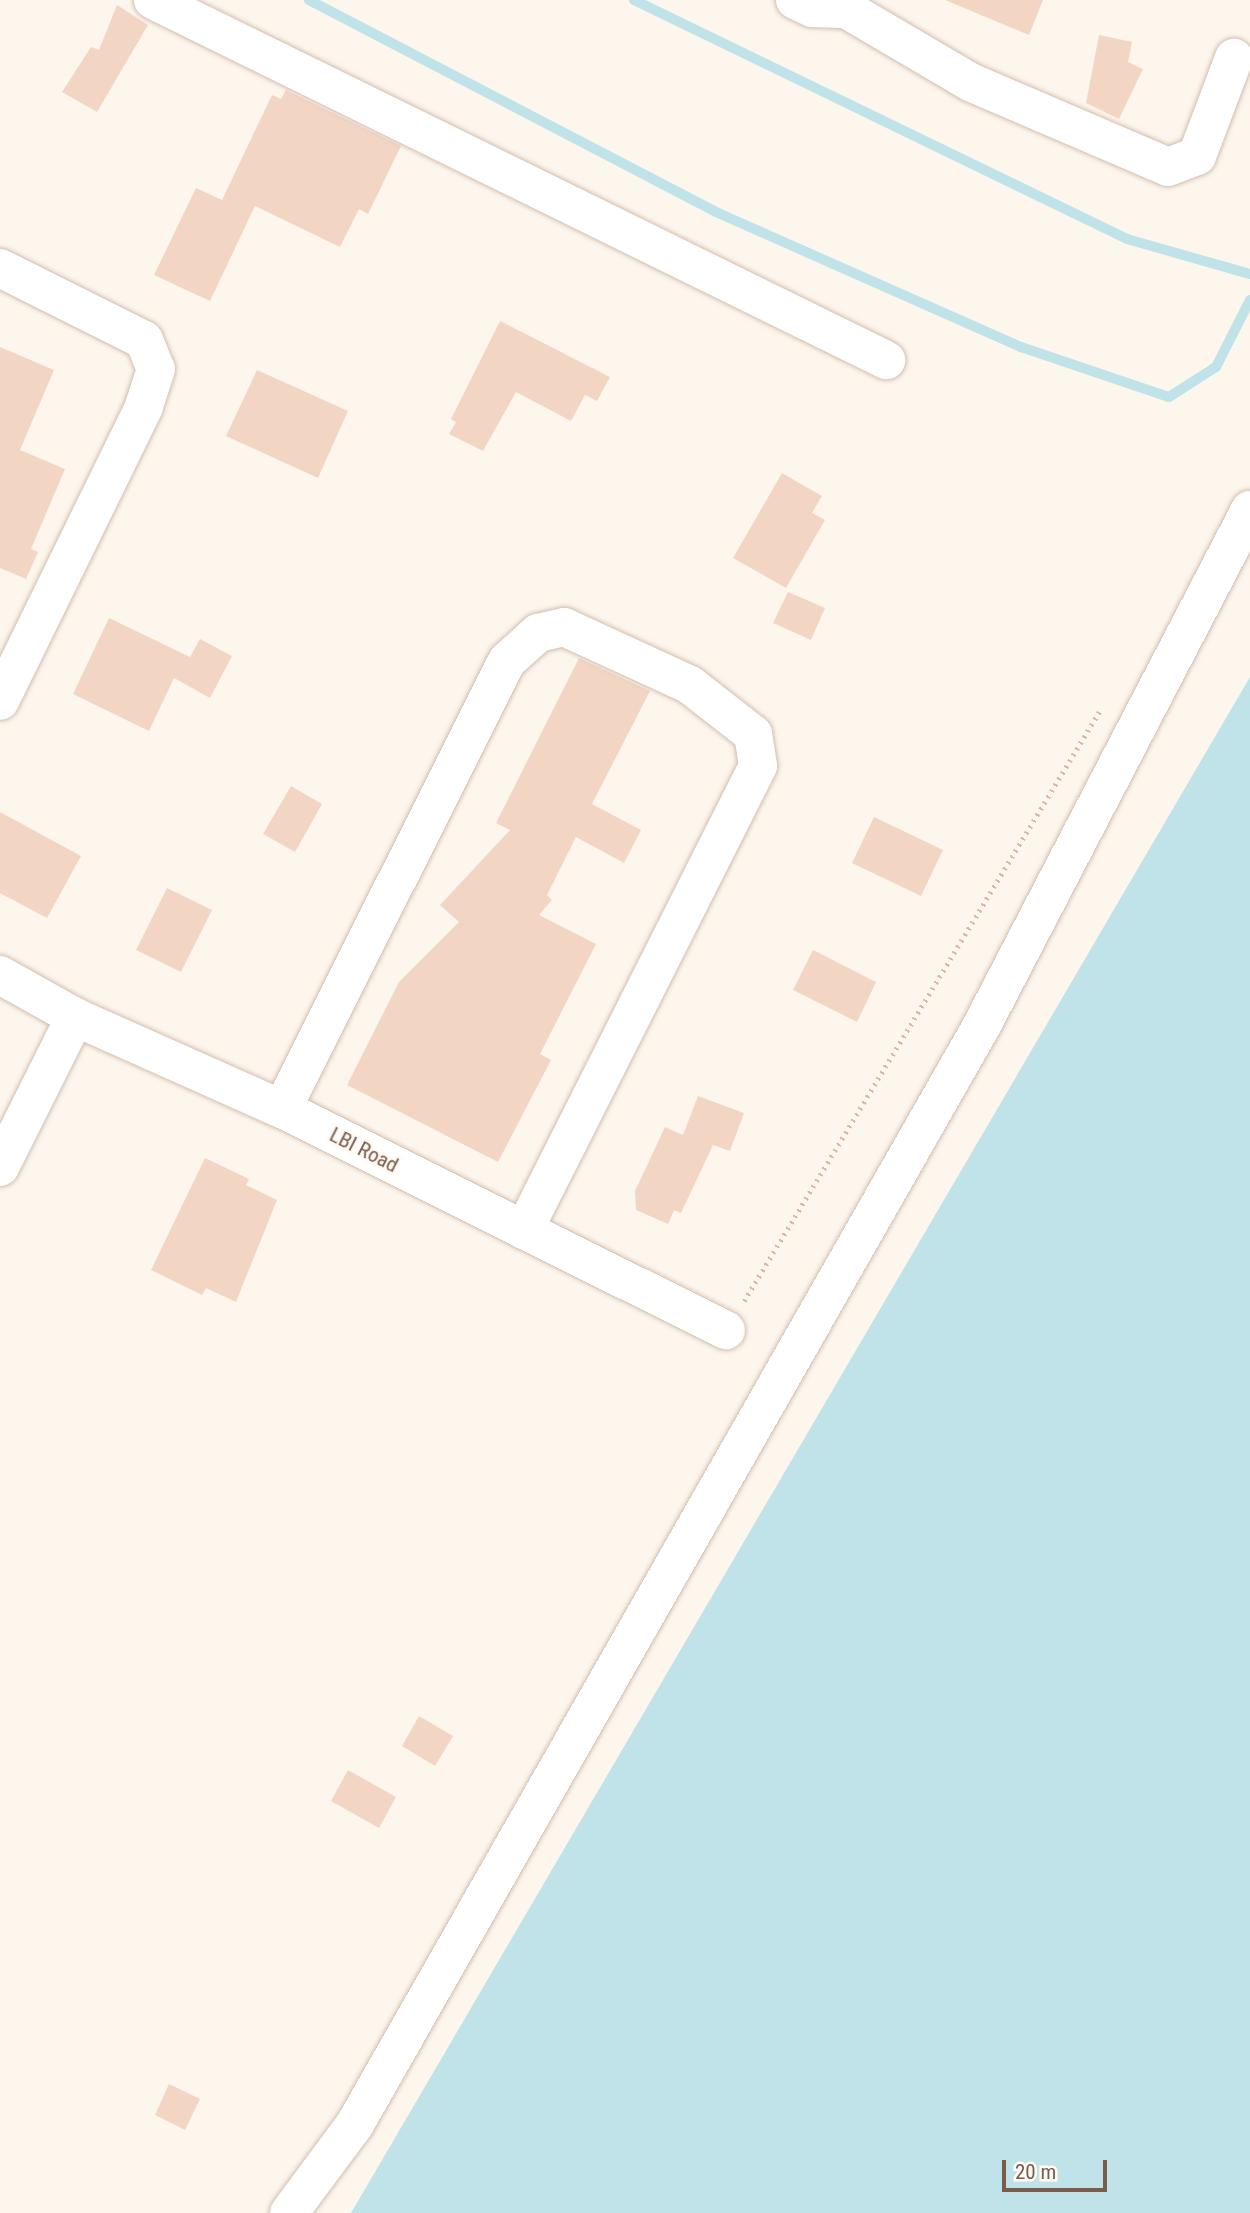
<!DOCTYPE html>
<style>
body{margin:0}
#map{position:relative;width:1250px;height:2213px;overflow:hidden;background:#fdf6ec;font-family:"Roboto Condensed",sans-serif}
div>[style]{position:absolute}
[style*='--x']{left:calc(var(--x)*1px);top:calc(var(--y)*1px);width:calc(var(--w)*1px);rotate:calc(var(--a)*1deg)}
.water>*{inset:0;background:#bfe3e8}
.stream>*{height:10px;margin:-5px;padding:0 5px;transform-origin:5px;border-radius:5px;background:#bfe3e8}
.building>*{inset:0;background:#f3d5c3}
.path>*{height:4.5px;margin-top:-2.25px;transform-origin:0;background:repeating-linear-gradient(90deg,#d9b8a5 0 2px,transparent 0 7px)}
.roads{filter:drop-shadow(0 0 2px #d1beb0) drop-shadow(0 0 2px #d1beb0)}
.minor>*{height:38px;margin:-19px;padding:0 19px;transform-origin:19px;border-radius:19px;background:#fff}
span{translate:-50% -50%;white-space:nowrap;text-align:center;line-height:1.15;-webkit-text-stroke:5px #fffaf3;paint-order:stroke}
.street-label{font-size:21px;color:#7a5c4d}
.scale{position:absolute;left:1002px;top:2160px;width:105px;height:32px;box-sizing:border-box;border:4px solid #7a5c4d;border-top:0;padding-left:9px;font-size:21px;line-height:24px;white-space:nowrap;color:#7a5c4d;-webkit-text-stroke:5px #fffaf3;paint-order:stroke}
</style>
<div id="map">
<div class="water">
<i style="clip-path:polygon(1250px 677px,1250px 2213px,351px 2213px)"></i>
</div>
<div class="stream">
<i style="--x:309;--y:0;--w:459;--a:27.5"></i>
<i style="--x:716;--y:212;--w:334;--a:23.9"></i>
<i style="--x:1021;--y:347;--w:156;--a:18.7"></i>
<i style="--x:1169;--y:397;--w:56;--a:-32.6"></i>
<i style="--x:1216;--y:367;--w:75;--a:-63.1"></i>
<i style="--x:634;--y:0;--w:548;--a:25.86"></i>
<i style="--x:1127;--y:239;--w:128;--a:15.9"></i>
</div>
<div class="building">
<i style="clip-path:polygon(945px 0,1043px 0,1029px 35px)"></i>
<i style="clip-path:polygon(117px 5px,148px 25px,97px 112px,62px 92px,91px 47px,99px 50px)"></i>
<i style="clip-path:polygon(1099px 35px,1132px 42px,1128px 62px,1143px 69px,1119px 119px,1086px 103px)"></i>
<i style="clip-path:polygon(286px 90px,401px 146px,368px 214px,359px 209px,340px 247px,255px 206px,210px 301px,154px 275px,196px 188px,222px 200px,272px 95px,281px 99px)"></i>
<i style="clip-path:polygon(500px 321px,610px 377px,597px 401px,585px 395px,571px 421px,516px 392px,483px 451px,449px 434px,456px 422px,451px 419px)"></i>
<i style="clip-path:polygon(0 347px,54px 370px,20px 450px,65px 469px,31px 549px,38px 552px,26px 579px,0 568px)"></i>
<i style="clip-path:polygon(257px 370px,348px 411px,318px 478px,226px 436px)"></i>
<i style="clip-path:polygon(782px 473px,822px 496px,812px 513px,825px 520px,786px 588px,733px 558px)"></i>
<i style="clip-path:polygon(788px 592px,825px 608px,811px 640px,773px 623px)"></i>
<i style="clip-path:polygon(109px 618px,190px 657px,200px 639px,232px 656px,210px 698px,174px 678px,149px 731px,73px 694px)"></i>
<i style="clip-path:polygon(579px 658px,650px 691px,592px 804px,641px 830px,624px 863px,576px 837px,547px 895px,552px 900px,539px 915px,596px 944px,540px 1054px,551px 1060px,498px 1162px,347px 1085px,399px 982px,459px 922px,440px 905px,510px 830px,496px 823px)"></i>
<i style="clip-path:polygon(291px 786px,322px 804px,295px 852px,263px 834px)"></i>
<i style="clip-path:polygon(0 812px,81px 856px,47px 918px,0 893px)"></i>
<i style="clip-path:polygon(874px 817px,943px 850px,921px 896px,852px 863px)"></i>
<i style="clip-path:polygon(167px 888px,212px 910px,181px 972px,136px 950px)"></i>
<i style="clip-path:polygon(813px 950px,876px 982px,857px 1022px,793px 990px)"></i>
<i style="clip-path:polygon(698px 1096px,744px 1113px,730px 1151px,713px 1145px,681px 1213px,674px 1210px,668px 1224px,636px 1210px,635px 1191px,665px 1127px,683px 1135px)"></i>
<i style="clip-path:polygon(205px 1158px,249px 1179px,246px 1185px,277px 1200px,236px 1302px,206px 1288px,202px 1295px,151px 1270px)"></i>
<i style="clip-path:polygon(419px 1716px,453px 1736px,435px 1766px,402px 1746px)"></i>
<i style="clip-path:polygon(348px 1770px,396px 1797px,379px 1828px,331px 1801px)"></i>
<i style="clip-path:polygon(169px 2084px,200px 2099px,185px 2130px,155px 2115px)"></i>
</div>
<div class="path">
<i style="--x:744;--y:1301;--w:688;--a:-58.92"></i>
</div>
<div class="roads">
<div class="minor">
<i style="--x:153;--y:0;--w:817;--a:26.16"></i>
<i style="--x:795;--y:0;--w:19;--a:25"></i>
<i style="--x:812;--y:8;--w:34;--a:2"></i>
<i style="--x:846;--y:9;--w:144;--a:30.5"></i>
<i style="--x:970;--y:82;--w:215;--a:23.2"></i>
<i style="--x:1168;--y:167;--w:31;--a:-21"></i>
<i style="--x:1197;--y:156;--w:105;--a:-69.3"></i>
<i style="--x:0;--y:268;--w:161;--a:26.6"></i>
<i style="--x:144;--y:340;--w:31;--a:68"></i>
<i style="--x:156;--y:369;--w:40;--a:108"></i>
<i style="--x:144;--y:407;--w:327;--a:116.1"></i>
<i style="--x:0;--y:975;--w:86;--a:29.2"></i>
<i style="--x:75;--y:1017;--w:227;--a:24"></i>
<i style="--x:282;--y:1109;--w:496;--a:26.5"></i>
<i style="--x:282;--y:1109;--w:501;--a:-63.33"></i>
<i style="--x:507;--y:661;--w:42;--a:-42.1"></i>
<i style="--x:538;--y:633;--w:27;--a:-13"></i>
<i style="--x:564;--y:627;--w:139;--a:24.7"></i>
<i style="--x:690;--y:685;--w:80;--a:37.9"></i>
<i style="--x:753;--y:734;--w:32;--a:81"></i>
<i style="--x:758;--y:766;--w:520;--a:116.76"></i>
<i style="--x:0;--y:1167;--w:168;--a:-63.4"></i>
<i style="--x:289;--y:2213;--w:111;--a:-53.4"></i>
<i style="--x:355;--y:2124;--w:1263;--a:-60.29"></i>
<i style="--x:981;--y:1027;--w:583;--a:-62.51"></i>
</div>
</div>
<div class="street-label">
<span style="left:364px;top:1150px;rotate:27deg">LBI Road</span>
</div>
<div class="scale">20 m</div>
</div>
